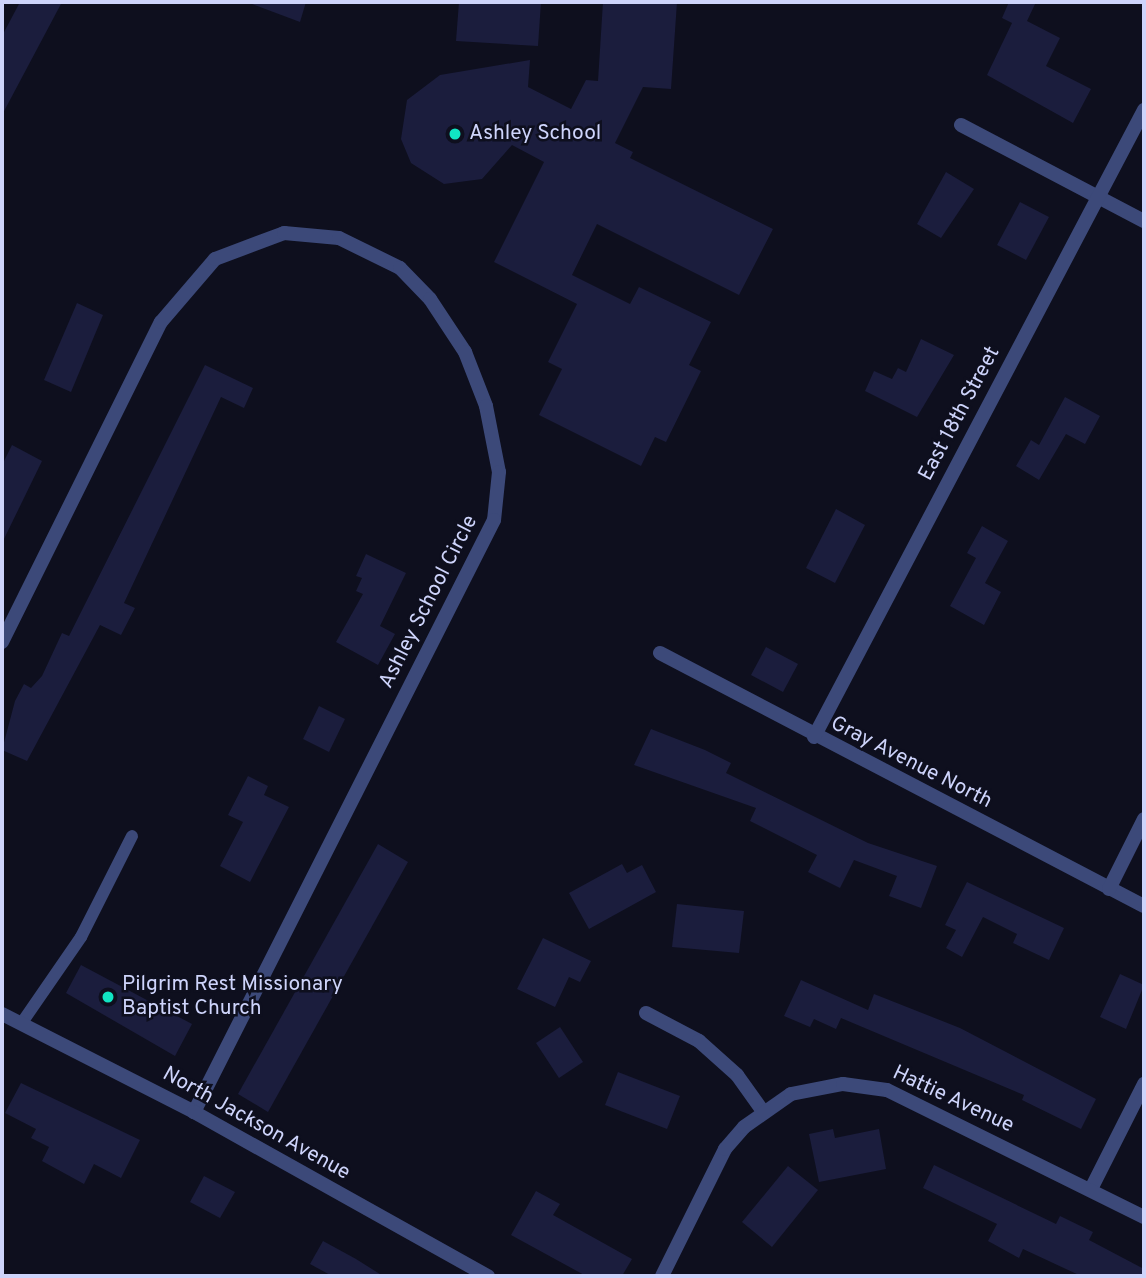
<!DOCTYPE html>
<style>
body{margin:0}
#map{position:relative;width:1146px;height:1278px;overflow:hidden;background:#0e0f1e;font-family:Overpass,sans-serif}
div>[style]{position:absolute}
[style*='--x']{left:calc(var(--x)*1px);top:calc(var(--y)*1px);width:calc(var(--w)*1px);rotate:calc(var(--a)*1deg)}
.building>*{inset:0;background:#1b1d3d}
.service>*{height:12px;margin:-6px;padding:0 6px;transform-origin:6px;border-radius:6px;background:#3c4979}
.minor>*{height:14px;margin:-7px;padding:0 7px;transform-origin:7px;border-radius:7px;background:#3c4979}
.dots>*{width:19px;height:19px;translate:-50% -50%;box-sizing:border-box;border:4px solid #0e0f1e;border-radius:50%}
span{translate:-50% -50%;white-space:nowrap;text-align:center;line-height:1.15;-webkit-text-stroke:5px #0e0f1e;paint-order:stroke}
.poi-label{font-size:21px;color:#ced4fb}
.left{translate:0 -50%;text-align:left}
.street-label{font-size:21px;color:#ced4fb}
.frame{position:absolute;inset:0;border:4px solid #ced4fb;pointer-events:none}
</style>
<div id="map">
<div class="building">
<i style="clip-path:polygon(20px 2px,62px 2px,2px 115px,2px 36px)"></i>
<i style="clip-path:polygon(247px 2px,306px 2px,300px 22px)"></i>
<i style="clip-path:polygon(459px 2px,541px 2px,538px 46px,456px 41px)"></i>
<i style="clip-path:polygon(603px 2px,677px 2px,671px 89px,643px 87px,615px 143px,633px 152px,630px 158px,773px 229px,739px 295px,597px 224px,572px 275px,630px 304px,639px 287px,711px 322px,689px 365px,701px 371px,666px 442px,655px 437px,641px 466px,539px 415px,562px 369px,548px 362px,577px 304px,494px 262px,544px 162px,512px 145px,482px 179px,444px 184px,411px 163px,401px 139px,407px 100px,440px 75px,530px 60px,528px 87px,571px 109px,586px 80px,598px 81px)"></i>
<i style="clip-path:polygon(1009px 2px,1036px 2px,1027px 21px,1060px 38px,1046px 66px,1091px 89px,1073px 123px,987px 75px,1012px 23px,1002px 18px)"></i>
<i style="clip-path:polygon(946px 172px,974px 189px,941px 238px,917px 224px)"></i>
<i style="clip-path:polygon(1020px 202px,1049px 217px,1026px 260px,997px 245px)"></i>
<i style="clip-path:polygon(77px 303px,103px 315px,71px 392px,44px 380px)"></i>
<i style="clip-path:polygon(921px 339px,954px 355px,917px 417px,865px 391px,874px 371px,892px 379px,898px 368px,906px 372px)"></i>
<i style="clip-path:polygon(205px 365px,253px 388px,244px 408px,221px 397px,124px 603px,135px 608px,121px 635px,100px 625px,27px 761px,2px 750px,15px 701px,24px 684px,31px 688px,42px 676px,62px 633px,69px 636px)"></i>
<i style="clip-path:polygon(1065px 397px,1100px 416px,1085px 444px,1066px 434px,1039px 480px,1016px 466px,1031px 440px,1039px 445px)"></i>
<i style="clip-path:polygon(12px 445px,42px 461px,2px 543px,2px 465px)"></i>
<i style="clip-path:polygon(836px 509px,865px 525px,835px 583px,806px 568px)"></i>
<i style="clip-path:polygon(982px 526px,1008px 541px,985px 583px,1001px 592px,984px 625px,950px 606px,976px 558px,967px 553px)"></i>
<i style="clip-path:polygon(366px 554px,406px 573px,380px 626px,395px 634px,378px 665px,336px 642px,363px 594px,356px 591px,362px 578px,356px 576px)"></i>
<i style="clip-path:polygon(766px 647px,798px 664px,783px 692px,751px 675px)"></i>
<i style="clip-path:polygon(319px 706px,345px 719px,329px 752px,303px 739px)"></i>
<i style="clip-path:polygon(651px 729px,705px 750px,731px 763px,726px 773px,868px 843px,937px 866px,921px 908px,889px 896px,897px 876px,854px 860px,840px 888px,808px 872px,817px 855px,750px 821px,756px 808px,634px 765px)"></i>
<i style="clip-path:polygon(248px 776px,268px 786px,264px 795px,289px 807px,250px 882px,220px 866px,243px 822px,228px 815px)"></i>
<i style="clip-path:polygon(378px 844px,408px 862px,268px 1112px,238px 1094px)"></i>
<i style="clip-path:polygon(622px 864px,627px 873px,642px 865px,656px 892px,589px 929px,569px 893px)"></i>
<i style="clip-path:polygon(967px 882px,1064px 928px,1049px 960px,1013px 943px,1017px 934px,983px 917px,962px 957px,946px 948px,956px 930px,945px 925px)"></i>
<i style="clip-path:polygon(677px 904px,744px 911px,739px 953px,672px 947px)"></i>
<i style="clip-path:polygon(543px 938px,591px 961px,580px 982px,569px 977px,555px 1007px,517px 989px)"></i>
<i style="clip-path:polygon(81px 965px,192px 1024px,175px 1056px,66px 993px)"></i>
<i style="clip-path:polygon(1120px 974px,1144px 985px,1126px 1029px,1100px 1017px)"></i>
<i style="clip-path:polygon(801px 980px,868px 1010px,874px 994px,960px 1028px,1096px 1099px,1081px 1129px,1022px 1100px,1024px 1095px,841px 1018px,836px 1029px,814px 1019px,810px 1027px,784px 1016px)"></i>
<i style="clip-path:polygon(560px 1027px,583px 1062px,559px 1078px,536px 1043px)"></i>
<i style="clip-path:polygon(618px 1072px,680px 1096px,667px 1129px,605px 1105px)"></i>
<i style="clip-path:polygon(21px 1083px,140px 1140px,121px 1178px,94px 1164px,84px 1184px,42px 1161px,49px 1147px,31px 1138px,36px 1129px,5px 1113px)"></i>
<i style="clip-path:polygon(833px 1129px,835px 1138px,879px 1129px,886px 1169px,819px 1182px,809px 1134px)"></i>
<i style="clip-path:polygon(934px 1165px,1056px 1224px,1060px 1216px,1093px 1232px,1089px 1240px,1144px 1269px,1144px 1276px,1081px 1276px,1023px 1249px,1019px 1258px,988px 1241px,997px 1224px,923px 1188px)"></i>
<i style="clip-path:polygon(788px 1166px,818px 1190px,772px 1247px,742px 1222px)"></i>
<i style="clip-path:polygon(204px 1176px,235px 1192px,220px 1218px,190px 1202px)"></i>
<i style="clip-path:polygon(536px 1191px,560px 1204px,553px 1215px,632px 1259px,622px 1276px,586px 1276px,511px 1235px)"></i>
<i style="clip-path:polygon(323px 1241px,356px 1259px,383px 1276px,332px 1276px,310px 1264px)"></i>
</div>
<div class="service">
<i style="--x:21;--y:1024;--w:106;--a:-55.4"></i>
<i style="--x:81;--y:937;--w:113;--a:-63.2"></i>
</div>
<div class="minor">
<i style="--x:961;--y:125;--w:207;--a:27.7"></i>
<i style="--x:2;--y:642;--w:357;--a:-63.6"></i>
<i style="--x:161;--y:322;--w:83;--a:-49.4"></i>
<i style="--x:215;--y:259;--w:74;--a:-20.6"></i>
<i style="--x:284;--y:233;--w:55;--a:5.2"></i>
<i style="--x:339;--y:238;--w:68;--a:26.2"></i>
<i style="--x:400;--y:268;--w:43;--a:45.9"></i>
<i style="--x:430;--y:299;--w:64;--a:56.6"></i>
<i style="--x:465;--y:352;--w:58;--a:68.7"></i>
<i style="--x:486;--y:406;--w:67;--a:78.9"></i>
<i style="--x:499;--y:472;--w:48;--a:95.9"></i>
<i style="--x:494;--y:520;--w:664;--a:116.87"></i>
<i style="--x:660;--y:653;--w:546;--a:27.6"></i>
<i style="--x:814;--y:737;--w:709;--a:-62.24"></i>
<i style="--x:1109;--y:889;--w:78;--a:-63.4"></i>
<i style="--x:646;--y:1013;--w:60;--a:27.8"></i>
<i style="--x:699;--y:1041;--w:51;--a:41.8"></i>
<i style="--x:737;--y:1075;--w:43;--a:54.5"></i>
<i style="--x:2;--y:1014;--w:216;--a:27"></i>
<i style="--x:194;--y:1112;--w:337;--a:29.2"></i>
<i style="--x:1091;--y:1189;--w:118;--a:-63.2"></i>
<i style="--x:662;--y:1276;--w:142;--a:-63.6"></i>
<i style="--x:725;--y:1149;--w:29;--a:-49"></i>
<i style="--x:744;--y:1127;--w:57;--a:-35.1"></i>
<i style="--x:791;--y:1094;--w:53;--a:-10.9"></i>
<i style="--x:843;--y:1084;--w:44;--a:7.8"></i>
<i style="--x:887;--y:1090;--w:287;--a:26.3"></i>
</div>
<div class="dots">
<i style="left:455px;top:134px;background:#11e4c3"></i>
<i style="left:108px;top:997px;background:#11e4c3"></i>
</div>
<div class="poi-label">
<span class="left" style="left:469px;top:134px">Ashley School</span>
<span class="left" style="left:122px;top:997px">Pilgrim Rest Missionary<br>Baptist Church</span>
</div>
<div class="street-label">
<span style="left:960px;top:414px;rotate:-62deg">East 18th Street</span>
<span style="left:429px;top:602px;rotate:-63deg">Ashley School Circle</span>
<span style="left:911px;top:763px;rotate:27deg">Gray Avenue North</span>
<span style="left:953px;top:1100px;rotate:25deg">Hattie Avenue</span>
<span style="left:256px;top:1124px;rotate:29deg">North Jackson Avenue</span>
</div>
<div class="frame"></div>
</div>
